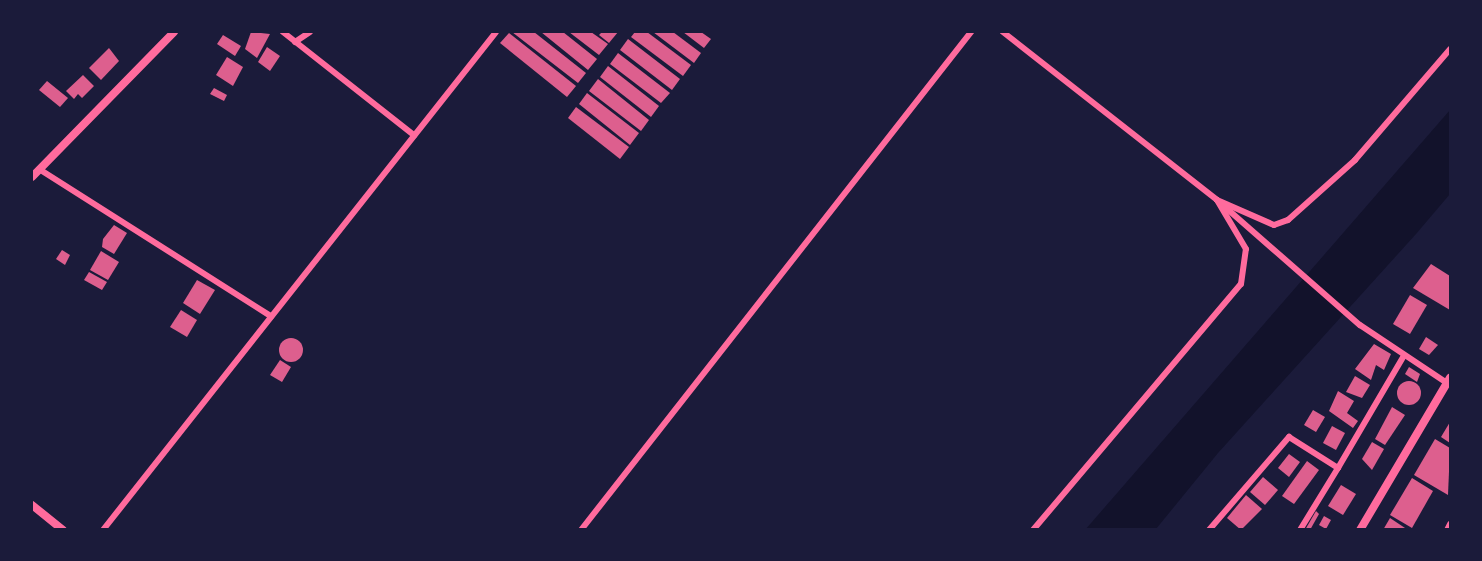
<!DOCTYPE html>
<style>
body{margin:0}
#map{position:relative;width:1482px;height:561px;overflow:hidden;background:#1b1b3a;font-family:"Alegreya Sans",sans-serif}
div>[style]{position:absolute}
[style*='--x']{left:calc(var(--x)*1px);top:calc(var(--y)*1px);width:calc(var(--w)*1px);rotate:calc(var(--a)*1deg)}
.water>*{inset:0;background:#12122b}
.building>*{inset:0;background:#dd5f8e}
.round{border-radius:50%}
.minor>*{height:6px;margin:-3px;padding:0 3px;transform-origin:3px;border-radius:3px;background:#ff6b9d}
.tertiary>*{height:8px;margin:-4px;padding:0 4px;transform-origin:4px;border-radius:4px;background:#ff6b9d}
span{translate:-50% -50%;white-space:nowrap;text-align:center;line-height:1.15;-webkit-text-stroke:6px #1b1b3a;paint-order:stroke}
.frame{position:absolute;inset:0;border:33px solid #1b1b3a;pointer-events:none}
</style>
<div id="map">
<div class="water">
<i style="clip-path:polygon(1450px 110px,1450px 194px,1416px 234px,1218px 453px,1156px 529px,1085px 530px)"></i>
</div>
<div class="building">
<i style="clip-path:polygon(251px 32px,270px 34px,257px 58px,245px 49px)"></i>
<i style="clip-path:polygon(512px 32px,534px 32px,586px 73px,578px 83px)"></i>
<i style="clip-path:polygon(541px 32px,563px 32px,597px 59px,588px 70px)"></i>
<i style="clip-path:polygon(569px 32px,591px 32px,608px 44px,599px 55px)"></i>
<i style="clip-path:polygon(602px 32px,618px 32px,609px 43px,599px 35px)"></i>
<i style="clip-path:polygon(635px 32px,647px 32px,691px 65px,683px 76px,631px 37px)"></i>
<i style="clip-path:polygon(653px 32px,673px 32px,701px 53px,694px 63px)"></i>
<i style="clip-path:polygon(683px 32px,701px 32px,711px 39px,704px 48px)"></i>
<i style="clip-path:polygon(509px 33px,576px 86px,567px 97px,500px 43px)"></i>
<i style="clip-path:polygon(223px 35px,241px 46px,235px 56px,217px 44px)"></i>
<i style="clip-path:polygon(628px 39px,680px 79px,672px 90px,620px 50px)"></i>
<i style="clip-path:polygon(267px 47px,280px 56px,270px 71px,258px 62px)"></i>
<i style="clip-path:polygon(109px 48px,119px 61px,101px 80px,89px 68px)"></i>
<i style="clip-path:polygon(618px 53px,670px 93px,661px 103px,610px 64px)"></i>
<i style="clip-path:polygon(227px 57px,243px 67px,233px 86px,216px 75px)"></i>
<i style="clip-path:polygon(608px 66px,659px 106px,651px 117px,600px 77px)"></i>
<i style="clip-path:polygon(83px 75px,94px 86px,82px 98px,78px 94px,74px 99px,66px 91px)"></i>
<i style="clip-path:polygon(598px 79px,649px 120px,641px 131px,589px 91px)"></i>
<i style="clip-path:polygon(47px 81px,68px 98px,60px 107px,39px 90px)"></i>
<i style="clip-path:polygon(214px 88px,227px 95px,224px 101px,210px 94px)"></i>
<i style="clip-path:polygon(587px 93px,639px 133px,630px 145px,579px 104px)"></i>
<i style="clip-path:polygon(576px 107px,629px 147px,620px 159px,568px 118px)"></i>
<i style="clip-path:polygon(114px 225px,127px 233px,114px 254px,102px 247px,103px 239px)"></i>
<i style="clip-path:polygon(62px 250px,70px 255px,65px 265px,56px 259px)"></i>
<i style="clip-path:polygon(101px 251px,119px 262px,108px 280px,90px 270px)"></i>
<i style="clip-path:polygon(1431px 264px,1450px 276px,1450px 310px,1413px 288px)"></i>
<i style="clip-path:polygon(89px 272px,107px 282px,102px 290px,84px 280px)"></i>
<i style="clip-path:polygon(197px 280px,215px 290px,200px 314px,183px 303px)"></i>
<i style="clip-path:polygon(1410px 295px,1427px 305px,1410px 334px,1393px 324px)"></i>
<i style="clip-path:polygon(181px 310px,197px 320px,187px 337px,170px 327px)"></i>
<i style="clip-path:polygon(1426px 337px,1438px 345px,1429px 355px,1419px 349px)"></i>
<i class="round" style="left:279px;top:338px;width:24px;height:24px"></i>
<i style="clip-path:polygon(1374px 344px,1391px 354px,1384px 370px,1376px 365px,1371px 380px,1355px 369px)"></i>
<i style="clip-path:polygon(280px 360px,291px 367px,282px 382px,270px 375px)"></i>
<i style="clip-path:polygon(1409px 367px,1420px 374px,1417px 382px,1405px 374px)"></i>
<i style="clip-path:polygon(1355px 376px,1370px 385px,1362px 398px,1346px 392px)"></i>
<i class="round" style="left:1397px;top:381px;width:24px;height:24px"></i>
<i style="clip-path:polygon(1338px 391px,1354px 401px,1347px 413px,1358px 421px,1353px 428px,1329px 411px)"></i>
<i style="clip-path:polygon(1392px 407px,1405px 415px,1385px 445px,1375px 439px)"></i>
<i style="clip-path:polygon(1313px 410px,1325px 417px,1316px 432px,1304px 425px)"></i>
<i style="clip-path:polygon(1450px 422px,1450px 443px,1441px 437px)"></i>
<i style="clip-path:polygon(1332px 426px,1345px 433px,1336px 450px,1323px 443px)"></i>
<i style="clip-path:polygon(1435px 439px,1450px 448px,1448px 495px,1414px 475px)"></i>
<i style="clip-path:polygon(1372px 442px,1384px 449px,1372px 470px,1362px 459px)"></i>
<i style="clip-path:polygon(1289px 454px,1300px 462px,1289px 477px,1278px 468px)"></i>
<i style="clip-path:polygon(1307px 461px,1319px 470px,1294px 504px,1282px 496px)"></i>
<i style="clip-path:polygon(1263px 477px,1278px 490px,1265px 505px,1250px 492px)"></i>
<i style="clip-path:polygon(1412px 478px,1433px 491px,1412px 528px,1390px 515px)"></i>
<i style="clip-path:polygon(1341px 485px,1356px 494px,1343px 515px,1328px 506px)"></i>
<i style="clip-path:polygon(1246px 495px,1262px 509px,1241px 530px,1227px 518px)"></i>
<i style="clip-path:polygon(1316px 511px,1319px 514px,1310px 530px,1305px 530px)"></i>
<i style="clip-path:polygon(1324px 516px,1331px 520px,1326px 529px,1319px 525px)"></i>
<i style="clip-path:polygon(1390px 518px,1408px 530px,1383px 530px)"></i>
</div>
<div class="minor">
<i style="--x:283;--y:32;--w:167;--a:38.2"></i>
<i style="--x:1003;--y:32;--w:272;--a:38.1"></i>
<i style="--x:1217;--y:200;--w:190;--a:41.2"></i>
<i style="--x:1360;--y:325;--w:105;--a:33.7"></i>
<i style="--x:295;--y:42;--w:18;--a:-34"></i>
<i style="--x:39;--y:169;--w:275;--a:32.4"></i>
<i style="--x:103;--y:530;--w:634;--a:-51.72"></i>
<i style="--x:581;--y:530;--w:633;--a:-51.93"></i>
<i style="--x:1033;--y:530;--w:322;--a:-49.8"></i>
<i style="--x:1241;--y:284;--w:35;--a:-82"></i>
<i style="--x:1246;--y:249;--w:57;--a:-120.6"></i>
<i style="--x:1217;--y:200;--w:62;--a:23.7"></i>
<i style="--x:1274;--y:225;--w:15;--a:-20"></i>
<i style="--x:1288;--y:220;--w:90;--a:-41.8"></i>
<i style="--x:1355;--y:160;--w:146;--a:-49.4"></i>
<i style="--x:1209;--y:530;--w:123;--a:-49.3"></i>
<i style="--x:1289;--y:437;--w:58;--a:32.3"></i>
<i style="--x:1338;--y:468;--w:129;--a:-59.6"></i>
<i style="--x:1300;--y:530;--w:73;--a:-58.5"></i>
<i style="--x:1447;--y:530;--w:7;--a:-63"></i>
</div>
<div class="tertiary">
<i style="--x:32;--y:177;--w:203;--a:-45.6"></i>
<i style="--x:32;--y:505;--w:40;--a:39"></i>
<i style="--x:1360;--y:530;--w:177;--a:-59.4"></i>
</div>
<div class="frame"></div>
</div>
